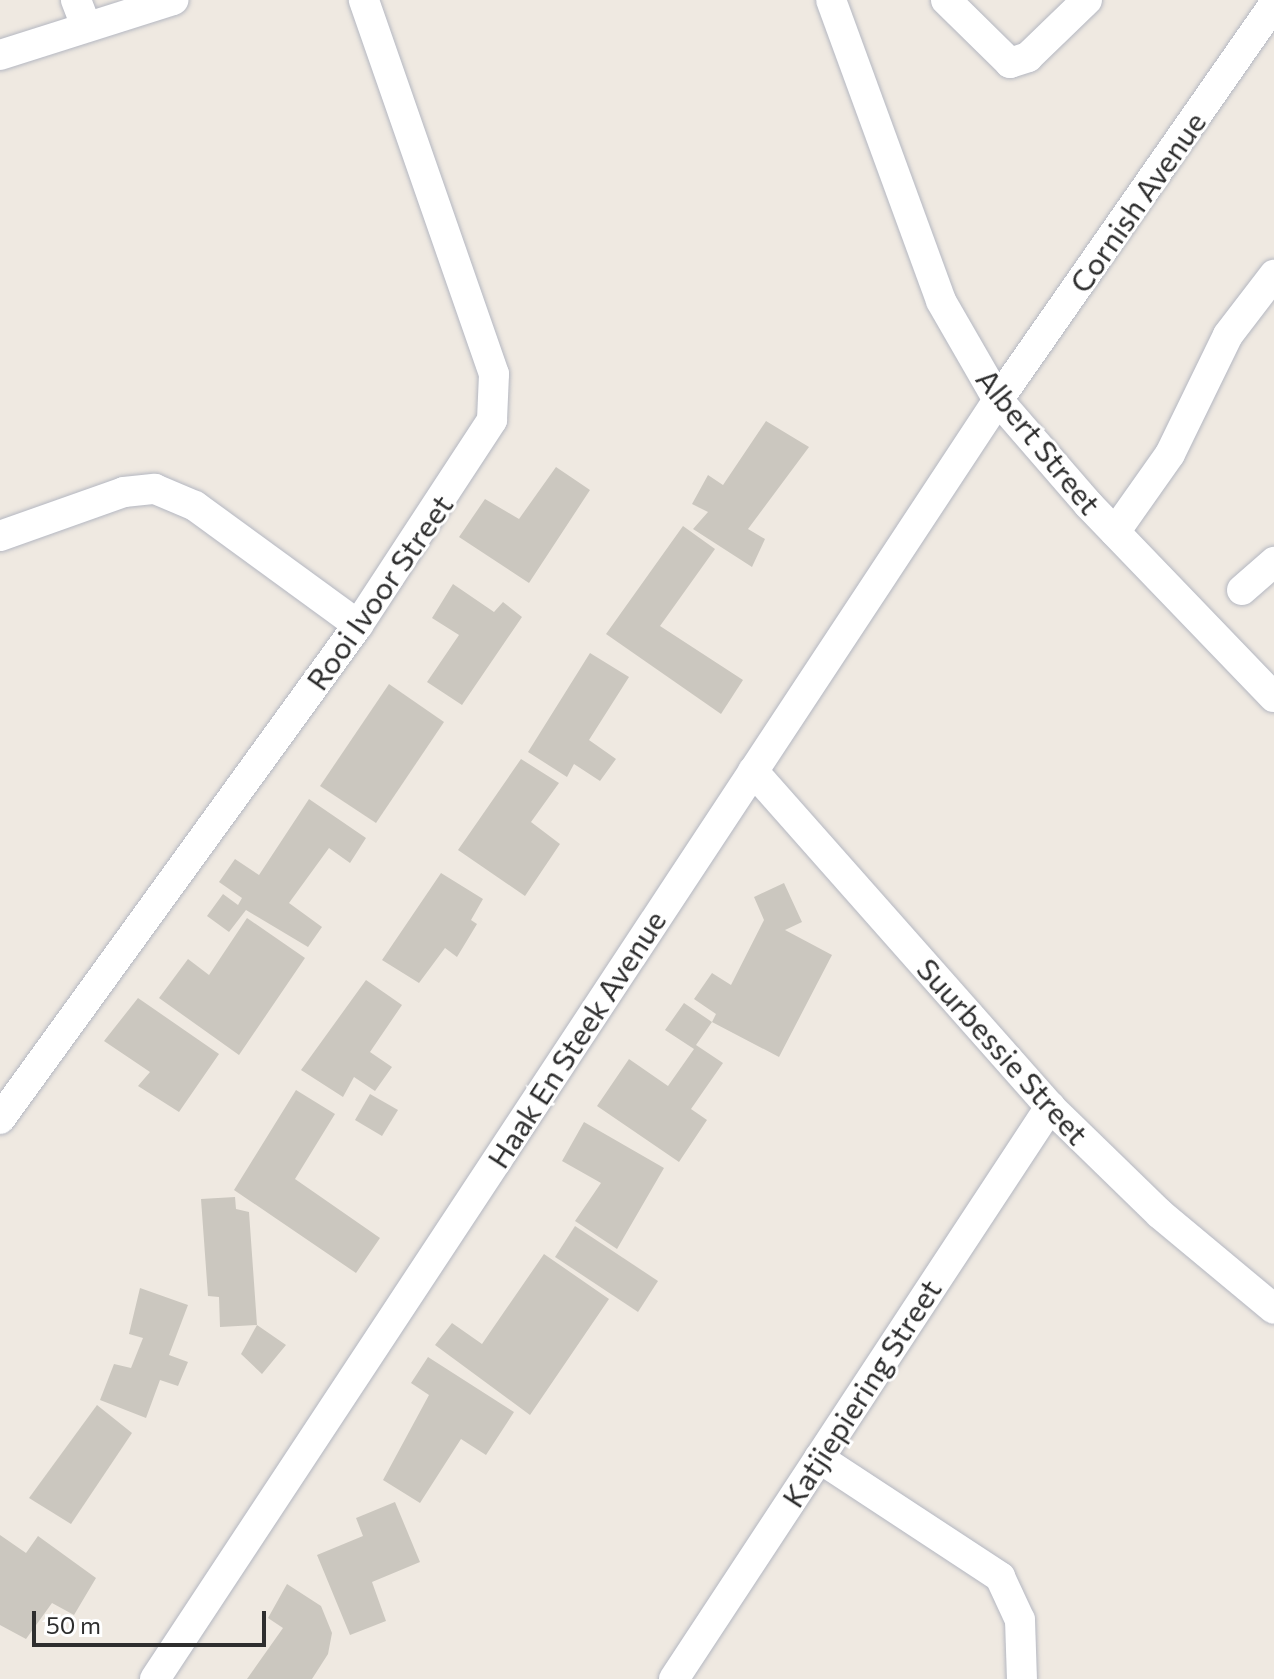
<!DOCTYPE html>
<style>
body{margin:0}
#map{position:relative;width:1274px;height:1679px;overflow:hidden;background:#efe9e1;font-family:Commissioner,sans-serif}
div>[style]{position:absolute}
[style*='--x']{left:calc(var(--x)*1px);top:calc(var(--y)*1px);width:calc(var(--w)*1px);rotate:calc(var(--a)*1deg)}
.building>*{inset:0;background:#cbc7bf}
.roads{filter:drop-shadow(0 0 2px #b4b7c1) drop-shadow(0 0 2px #b4b7c1)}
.minor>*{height:30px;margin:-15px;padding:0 15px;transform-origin:15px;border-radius:15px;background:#fff}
span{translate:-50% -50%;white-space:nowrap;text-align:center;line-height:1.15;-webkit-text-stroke:6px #fff;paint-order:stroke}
.street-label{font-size:30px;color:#2e2e2e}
.scale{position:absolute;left:32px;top:1611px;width:234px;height:36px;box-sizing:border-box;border:4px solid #2e2e2e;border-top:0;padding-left:10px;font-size:24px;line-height:28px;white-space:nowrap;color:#2e2e2e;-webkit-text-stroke:6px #fff;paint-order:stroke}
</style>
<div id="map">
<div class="building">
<i style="clip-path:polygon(766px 421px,809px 447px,748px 529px,765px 539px,752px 567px,693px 529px,708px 512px,692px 504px,708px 475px,723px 485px)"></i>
<i style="clip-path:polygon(556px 467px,590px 490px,529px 583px,459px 537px,485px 499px,519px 519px)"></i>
<i style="clip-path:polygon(683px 526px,715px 549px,660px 626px,743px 680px,721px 714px,606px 634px)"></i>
<i style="clip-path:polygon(453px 584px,494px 612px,503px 602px,522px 617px,462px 705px,427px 682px,459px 635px,432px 618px)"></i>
<i style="clip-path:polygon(590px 653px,629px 677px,589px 740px,616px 759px,600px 781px,574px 764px,567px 777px,528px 752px)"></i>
<i style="clip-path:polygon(389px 684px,444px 722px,376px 823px,320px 786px)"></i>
<i style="clip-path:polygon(521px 759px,559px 783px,531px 822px,560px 844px,525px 896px,458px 850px)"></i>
<i style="clip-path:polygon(309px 799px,366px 838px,350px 863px,329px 848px,289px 903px,322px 927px,308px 947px,246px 910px,229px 932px,207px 916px,223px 894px,238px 905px,242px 898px,219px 882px,235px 859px,259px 875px)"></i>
<i style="clip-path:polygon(441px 873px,483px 899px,471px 920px,477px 924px,457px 957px,445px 948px,419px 983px,382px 960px)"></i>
<i style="clip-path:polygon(784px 883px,802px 922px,785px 930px,832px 955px,779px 1057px,712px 1022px,716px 1014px,694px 999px,712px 973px,731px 985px,764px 920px,754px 897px)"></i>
<i style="clip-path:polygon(247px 918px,305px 958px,239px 1055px,159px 998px,188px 959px,209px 975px)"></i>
<i style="clip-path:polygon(366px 980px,402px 1005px,370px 1052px,392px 1067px,375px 1091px,354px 1077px,343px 1097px,301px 1070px)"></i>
<i style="clip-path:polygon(138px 998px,219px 1054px,179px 1112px,138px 1086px,150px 1072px,104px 1041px)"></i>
<i style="clip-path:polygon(684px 1003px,712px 1022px,696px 1045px,723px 1063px,691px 1109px,707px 1120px,679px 1162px,597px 1106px,629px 1059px,668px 1086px,694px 1049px,665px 1030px)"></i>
<i style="clip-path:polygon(296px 1090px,335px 1114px,295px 1179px,380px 1238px,356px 1273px,234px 1190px)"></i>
<i style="clip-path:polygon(370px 1094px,398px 1110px,382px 1136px,355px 1120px)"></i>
<i style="clip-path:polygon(584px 1122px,664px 1168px,617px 1249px,575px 1221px,601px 1183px,562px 1161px)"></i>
<i style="clip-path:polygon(235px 1197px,236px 1209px,249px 1212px,257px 1325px,286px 1345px,262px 1374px,241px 1354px,257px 1325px,220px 1327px,219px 1297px,208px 1296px,201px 1199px)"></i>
<i style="clip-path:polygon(575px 1226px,658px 1281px,638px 1312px,555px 1257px)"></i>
<i style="clip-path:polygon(544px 1254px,609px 1299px,530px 1415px,435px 1345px,452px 1323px,482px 1344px)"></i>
<i style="clip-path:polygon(140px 1288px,188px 1305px,169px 1355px,188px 1362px,178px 1386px,160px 1380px,146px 1418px,100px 1400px,114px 1364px,131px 1368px,143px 1338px,129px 1334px)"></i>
<i style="clip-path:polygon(428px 1357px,514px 1412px,486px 1455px,461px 1439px,420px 1503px,383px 1480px,429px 1395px,411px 1383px)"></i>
<i style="clip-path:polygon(97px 1405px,132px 1433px,71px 1524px,29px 1498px)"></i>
<i style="clip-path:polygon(395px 1502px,420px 1562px,372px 1582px,386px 1621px,350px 1635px,317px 1555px,363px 1536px,356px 1518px)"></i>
<i style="clip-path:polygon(0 1535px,26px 1553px,38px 1536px,96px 1578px,74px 1615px,52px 1603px,26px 1639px,0 1625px)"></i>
<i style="clip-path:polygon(287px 1584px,321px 1606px,332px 1633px,328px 1654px,312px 1679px,247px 1679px,283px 1628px,268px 1618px)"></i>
</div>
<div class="roads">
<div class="minor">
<i style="--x:76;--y:0;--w:28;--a:69"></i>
<i style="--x:831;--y:0;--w:320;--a:69.9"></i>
<i style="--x:941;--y:301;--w:114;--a:60.1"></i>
<i style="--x:998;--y:400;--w:138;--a:49.1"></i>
<i style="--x:1088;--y:504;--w:268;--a:46.1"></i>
<i style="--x:946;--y:0;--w:90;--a:44.5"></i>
<i style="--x:1010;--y:63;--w:19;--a:-18"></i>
<i style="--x:1028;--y:57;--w:82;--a:-44"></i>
<i style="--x:0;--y:55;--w:182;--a:-17.6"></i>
<i style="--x:1115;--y:532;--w:95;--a:-54.8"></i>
<i style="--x:1170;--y:454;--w:132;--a:-64"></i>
<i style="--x:1228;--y:335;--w:76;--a:-52.5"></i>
<i style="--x:0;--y:536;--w:132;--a:-19.5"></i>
<i style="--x:124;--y:492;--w:31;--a:-6"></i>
<i style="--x:155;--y:489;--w:43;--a:23"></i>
<i style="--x:195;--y:506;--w:202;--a:36.1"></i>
<i style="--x:1242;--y:590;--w:43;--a:-41.2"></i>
<i style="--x:753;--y:771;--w:448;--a:48.5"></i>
<i style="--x:1050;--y:1107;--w:153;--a:44.2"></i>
<i style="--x:1160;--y:1214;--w:148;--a:39.8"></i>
<i style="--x:0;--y:1119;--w:610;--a:-54.07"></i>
<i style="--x:358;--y:625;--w:245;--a:-56.8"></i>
<i style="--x:492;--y:420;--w:46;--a:-87.5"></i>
<i style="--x:494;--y:374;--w:396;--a:-109.2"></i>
<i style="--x:819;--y:1458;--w:217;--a:33.3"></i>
<i style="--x:1000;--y:1577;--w:47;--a:65.1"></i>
<i style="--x:1020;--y:1620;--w:59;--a:88.1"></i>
<i style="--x:155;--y:1679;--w:1532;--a:-56.61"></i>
<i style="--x:998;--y:400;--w:483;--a:-55.1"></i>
<i style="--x:674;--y:1679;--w:685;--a:-56.68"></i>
</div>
</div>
<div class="street-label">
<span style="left:1137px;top:202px;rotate:-55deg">Cornish Avenue</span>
<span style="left:1039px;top:441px;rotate:51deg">Albert Street</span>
<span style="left:379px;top:592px;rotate:-55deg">Rooi Ivoor Street</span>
<span style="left:576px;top:1039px;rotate:-57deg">Haak En Steek Avenue</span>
<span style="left:1003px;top:1051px;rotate:48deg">Suurbessie Street</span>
<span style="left:861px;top:1393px;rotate:-57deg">Katjiepiering Street</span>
</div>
<div class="scale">50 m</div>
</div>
